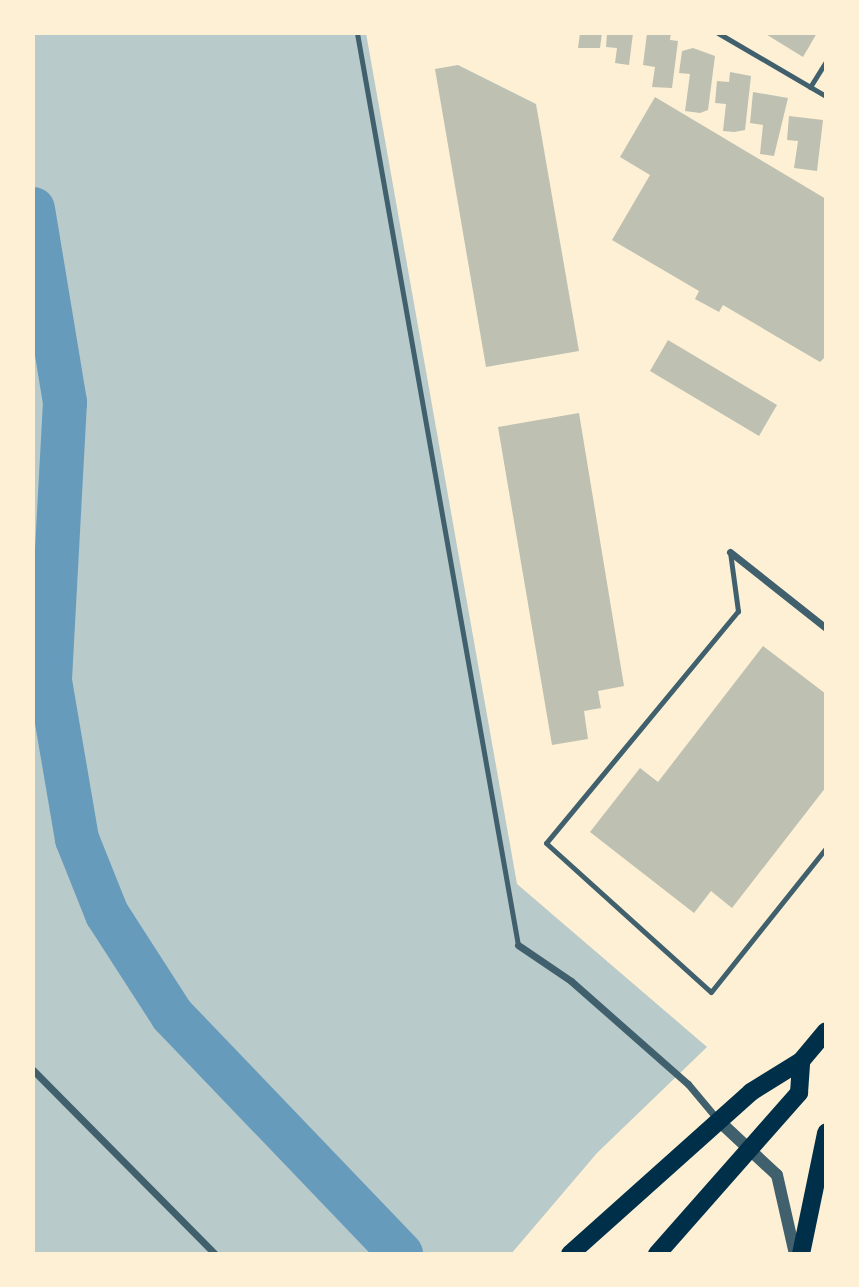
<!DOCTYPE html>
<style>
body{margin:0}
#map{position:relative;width:859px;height:1287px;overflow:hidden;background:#fdf0d5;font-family:Ubuntu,sans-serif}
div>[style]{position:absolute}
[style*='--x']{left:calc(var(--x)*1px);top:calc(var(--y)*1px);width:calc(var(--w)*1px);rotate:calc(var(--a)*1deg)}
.green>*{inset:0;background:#b9caca}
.river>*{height:44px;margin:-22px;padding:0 22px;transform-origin:22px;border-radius:22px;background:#669bbc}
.building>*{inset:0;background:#bec0b2}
.service>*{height:5px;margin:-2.5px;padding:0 2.5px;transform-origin:2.5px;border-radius:2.5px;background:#3f606c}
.minor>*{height:7px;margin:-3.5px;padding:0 3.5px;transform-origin:3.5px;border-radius:3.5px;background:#3f606c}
.tertiary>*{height:12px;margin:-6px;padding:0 6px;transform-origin:6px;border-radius:6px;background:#3f606c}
.primary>*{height:18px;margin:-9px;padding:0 9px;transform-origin:9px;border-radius:9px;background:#003049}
span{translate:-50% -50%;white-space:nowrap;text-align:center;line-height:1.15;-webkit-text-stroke:5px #fdf0d5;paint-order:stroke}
.frame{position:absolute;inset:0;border:35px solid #fdf0d5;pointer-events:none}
</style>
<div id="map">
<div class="green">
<i style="clip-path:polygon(33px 33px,366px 33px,517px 884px,707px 1047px,597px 1153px,511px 1254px,33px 1254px)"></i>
</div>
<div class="river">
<i style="--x:33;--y:209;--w:196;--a:80.6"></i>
<i style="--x:65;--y:402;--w:279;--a:93.1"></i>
<i style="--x:50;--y:681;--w:160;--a:80.3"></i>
<i style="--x:77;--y:839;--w:81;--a:68.2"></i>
<i style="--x:107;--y:914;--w:120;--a:57.2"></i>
<i style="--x:172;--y:1015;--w:331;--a:46.2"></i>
</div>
<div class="building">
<i style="clip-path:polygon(580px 33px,602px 33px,600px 48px,578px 48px)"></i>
<i style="clip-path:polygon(607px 33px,633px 33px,629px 65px,615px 63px,617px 48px,606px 47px)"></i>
<i style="clip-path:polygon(647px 33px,671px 33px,670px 40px,678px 41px,672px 88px,652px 87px,655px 67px,643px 65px)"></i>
<i style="clip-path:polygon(764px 33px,817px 33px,803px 57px)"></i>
<i style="clip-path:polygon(693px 48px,715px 56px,708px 110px,700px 113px,685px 111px,690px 74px,679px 73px,682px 51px)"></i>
<i style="clip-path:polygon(458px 65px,536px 104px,579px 351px,486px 367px,435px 69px)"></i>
<i style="clip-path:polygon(730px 72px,751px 76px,745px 130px,734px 132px,723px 131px,726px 104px,715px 103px,717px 81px,729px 82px)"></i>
<i style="clip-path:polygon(753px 92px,788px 98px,774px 156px,760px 154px,763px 125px,750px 123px)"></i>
<i style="clip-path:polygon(655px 97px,826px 199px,826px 356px,820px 362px,723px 305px,719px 312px,695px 299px,699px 291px,612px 240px,650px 175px,620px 157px)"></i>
<i style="clip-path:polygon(789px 116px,823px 120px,817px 171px,794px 168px,798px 141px,787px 140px)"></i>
<i style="clip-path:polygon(668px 340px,777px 405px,759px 436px,650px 371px)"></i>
<i style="clip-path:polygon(579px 413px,624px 686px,598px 691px,601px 708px,584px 711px,588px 739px,552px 745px,498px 427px)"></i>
<i style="clip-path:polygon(763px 646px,826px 694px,826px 787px,732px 908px,711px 891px,694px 913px,590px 832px,640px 768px,658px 782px)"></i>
</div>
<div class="service">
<i style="--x:357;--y:33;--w:926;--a:79.99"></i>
<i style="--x:718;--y:33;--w:125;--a:30.3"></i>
<i style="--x:810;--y:87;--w:31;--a:-58"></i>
<i style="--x:730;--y:552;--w:60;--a:82.3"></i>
<i style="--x:738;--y:611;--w:301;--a:129.6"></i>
<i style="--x:546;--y:843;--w:222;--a:42.1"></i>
<i style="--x:711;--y:992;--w:184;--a:-51.4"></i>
</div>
<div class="minor">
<i style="--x:730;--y:552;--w:122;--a:38.4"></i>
<i style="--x:518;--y:945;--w:64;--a:34.2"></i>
<i style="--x:571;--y:981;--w:156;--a:41.4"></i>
<i style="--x:688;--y:1084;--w:47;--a:50.2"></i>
<i style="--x:33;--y:1070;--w:259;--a:45.3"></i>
</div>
<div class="tertiary">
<i style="--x:719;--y:1121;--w:79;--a:43"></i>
<i style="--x:777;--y:1175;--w:81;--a:77.2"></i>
</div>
<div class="primary">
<i style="--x:570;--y:1254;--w:243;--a:-41.8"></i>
<i style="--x:751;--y:1092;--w:59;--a:-31.8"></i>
<i style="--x:801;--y:1061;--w:39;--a:-50"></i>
<i style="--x:657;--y:1254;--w:215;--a:-48.6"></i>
<i style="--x:799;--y:1093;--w:32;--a:-86"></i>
<i style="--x:801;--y:1254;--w:124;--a:-78.3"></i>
</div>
<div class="frame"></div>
</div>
